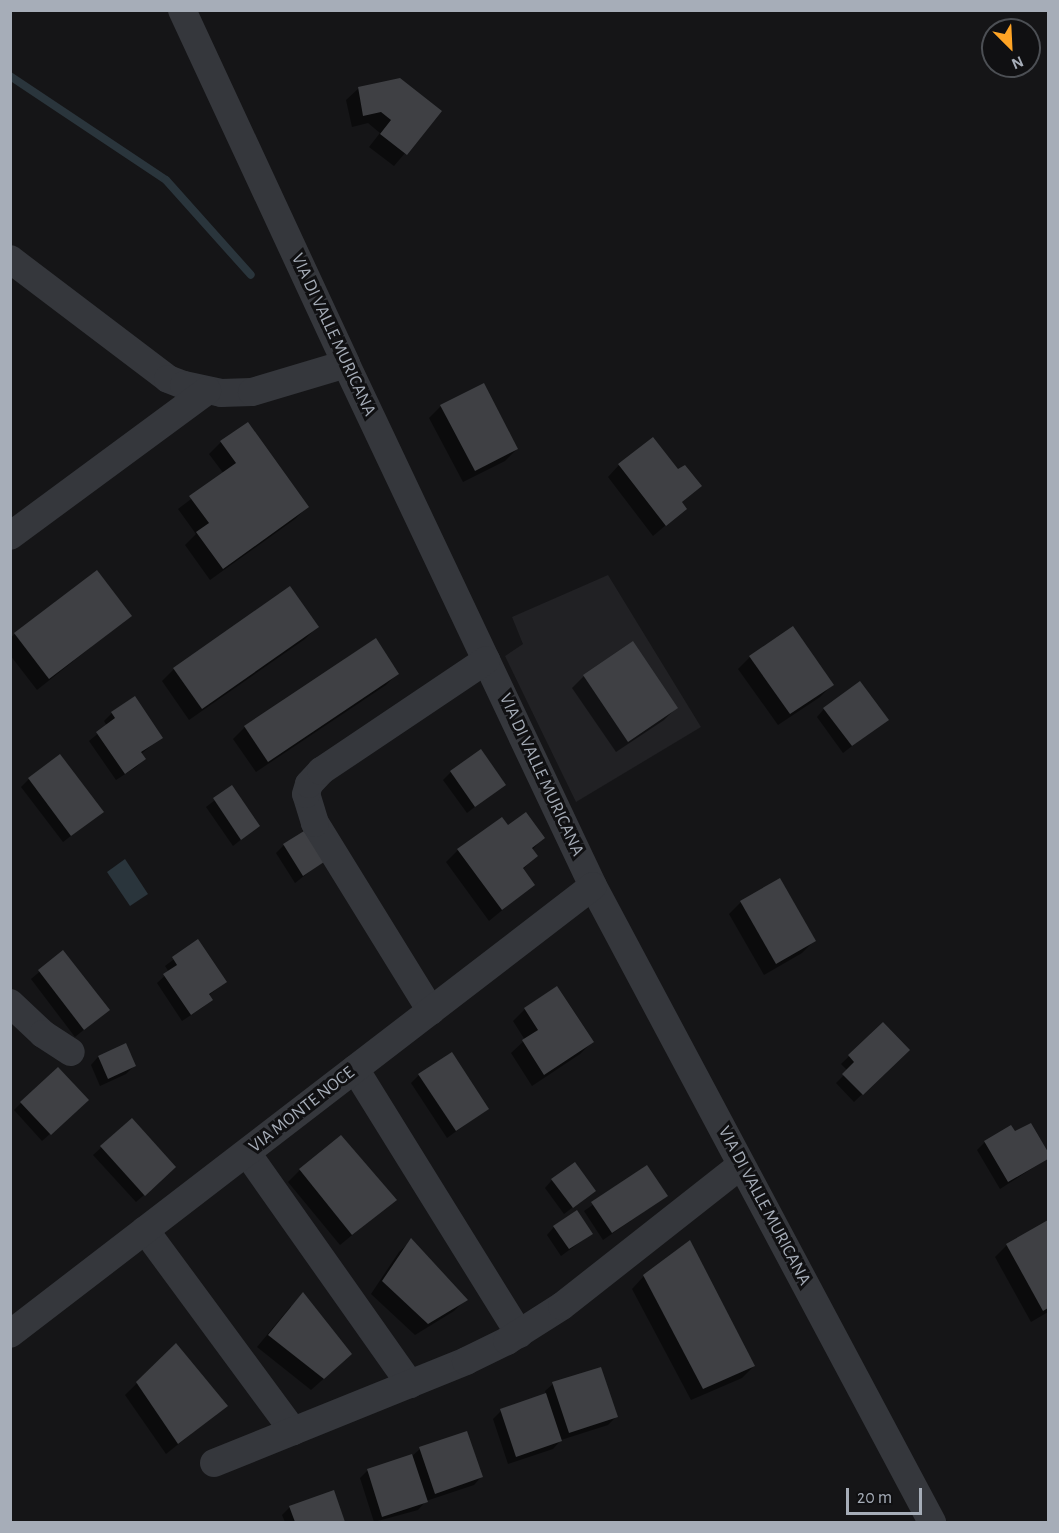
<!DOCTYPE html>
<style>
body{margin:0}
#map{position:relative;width:1059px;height:1533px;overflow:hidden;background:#151517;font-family:"Alegreya Sans",sans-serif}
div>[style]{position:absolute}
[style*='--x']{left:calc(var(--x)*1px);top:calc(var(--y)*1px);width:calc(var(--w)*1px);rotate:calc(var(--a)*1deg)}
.built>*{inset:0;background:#212124}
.water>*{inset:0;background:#2a353c}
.shadow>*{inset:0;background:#0007}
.stream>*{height:8px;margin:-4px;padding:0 4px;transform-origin:4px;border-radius:4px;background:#2a353c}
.building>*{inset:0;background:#3f4044}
.minor>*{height:28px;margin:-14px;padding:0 14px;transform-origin:14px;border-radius:14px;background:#35373c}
span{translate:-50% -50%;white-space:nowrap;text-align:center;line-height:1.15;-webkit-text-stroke:6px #101012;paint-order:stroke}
.street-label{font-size:18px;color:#a6adb8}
.frame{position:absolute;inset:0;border:12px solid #a6adb8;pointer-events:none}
.north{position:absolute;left:981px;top:18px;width:60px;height:60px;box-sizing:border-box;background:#101012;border:2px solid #4c4f54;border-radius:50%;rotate:156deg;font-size:16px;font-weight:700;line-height:24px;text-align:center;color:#a6adb8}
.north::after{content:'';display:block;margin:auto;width:21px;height:27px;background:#ffa425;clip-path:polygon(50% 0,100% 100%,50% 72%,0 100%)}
.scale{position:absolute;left:846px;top:1488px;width:76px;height:27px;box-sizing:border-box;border:3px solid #a6adb8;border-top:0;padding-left:8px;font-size:18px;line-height:21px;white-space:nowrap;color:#a6adb8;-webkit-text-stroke:4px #101012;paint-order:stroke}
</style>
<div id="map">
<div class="built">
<i style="clip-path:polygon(608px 575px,701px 727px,576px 802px,505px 656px,523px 644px,512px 617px)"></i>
</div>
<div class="water">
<i style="clip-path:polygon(125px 859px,148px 894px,130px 906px,107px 872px)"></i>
</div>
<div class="shadow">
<i style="clip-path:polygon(359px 88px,440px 112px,394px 166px,369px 147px,380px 133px,368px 123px,352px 127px,346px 100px)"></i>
<i style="clip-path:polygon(441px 406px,517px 449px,505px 461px,463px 482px,429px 418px)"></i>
<i style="clip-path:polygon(221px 442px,307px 507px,295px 519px,210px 580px,185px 545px,196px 534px,178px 509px,224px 474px,209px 454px)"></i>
<i style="clip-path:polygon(619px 465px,678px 472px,700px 486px,681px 503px,685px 509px,653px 536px,608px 477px)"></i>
<i style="clip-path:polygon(130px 616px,37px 690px,10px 655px,10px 638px,15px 634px)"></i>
<i style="clip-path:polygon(317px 627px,305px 639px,189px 720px,162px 681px,174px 669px)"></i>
<i style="clip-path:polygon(750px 657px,832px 685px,820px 697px,778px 725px,738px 669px)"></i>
<i style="clip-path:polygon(398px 673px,386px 685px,256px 772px,233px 739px,245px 727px)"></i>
<i style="clip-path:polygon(584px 676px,676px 708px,664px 720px,616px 752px,572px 688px)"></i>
<i style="clip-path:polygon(134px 698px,161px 737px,141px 754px,144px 759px,136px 767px,116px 780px,89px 741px,107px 726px,104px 721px,112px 713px)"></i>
<i style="clip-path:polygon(824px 709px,887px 719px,843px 753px,817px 717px)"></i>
<i style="clip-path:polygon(451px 772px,504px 784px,467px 813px,443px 780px)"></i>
<i style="clip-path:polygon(29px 779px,102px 812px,63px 842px,21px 787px)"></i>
<i style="clip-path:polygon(232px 787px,258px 826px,233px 846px,206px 807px)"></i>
<i style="clip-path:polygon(507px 827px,543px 838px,532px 850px,536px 856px,522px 870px,533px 885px,489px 921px,446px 862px,458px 850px)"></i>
<i style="clip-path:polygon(284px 845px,322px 862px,295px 883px,276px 853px)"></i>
<i style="clip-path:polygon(741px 902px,814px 941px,802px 953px,764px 975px,729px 914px)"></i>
<i style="clip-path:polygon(198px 941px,225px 982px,208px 996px,211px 999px,203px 1007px,182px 1021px,157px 983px,169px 972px,165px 966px)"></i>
<i style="clip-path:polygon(63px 952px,108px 1010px,75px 1037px,31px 979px)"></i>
<i style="clip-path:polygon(525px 1009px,592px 1042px,580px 1054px,532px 1086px,511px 1053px,525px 1040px,513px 1021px)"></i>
<i style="clip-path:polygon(883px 1024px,908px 1050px,854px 1102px,836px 1083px,848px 1071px,841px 1064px)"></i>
<i style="clip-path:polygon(125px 1045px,134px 1066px,126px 1074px,100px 1086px,91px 1065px,98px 1057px)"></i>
<i style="clip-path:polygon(419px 1075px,487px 1109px,447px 1138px,411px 1083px)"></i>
<i style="clip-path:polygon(21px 1103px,79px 1108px,42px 1141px,14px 1110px)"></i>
<i style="clip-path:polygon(132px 1120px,167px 1175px,136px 1202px,93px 1155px)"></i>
<i style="clip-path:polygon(1030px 1125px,1048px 1158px,1000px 1189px,977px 1150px,985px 1142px,1015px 1133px)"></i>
<i style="clip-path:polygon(647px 1167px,666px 1196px,603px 1240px,584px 1211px)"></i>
<i style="clip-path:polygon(300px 1170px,395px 1200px,340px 1245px,288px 1182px)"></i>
<i style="clip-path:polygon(552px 1180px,594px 1191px,564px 1214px,545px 1188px)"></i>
<i style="clip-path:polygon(1048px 1222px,1048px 1312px,1031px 1322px,995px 1257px,1007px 1245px)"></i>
<i style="clip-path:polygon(554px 1227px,591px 1234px,561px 1256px,547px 1235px)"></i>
<i style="clip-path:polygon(411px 1241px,466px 1299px,454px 1311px,415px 1335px,371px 1294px,399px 1252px)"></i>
<i style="clip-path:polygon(644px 1276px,754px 1366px,742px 1378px,691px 1400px,632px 1289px)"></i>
<i style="clip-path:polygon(291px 1306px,338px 1366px,311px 1390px,257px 1347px)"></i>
<i style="clip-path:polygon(176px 1345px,226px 1406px,166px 1454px,125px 1395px)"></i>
<i style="clip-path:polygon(553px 1384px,616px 1417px,608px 1425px,561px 1440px,553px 1449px,508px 1464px,493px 1419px,501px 1411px,546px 1395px,545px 1391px)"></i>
<i style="clip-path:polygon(420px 1449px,481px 1477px,474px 1485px,426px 1501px,418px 1510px,374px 1522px,360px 1478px,367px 1471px,411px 1457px)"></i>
<i style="clip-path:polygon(333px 1492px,344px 1522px,285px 1522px,282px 1515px,290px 1507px)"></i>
</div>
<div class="stream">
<i style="--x:10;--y:76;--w:187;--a:33.7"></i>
<i style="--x:166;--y:180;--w:127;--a:48.2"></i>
</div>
<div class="building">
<i style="clip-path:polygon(400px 78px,442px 111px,407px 155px,380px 134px,391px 120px,381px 112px,363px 116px,358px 87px)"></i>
<i style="clip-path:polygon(484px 383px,518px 449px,475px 471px,440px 405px)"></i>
<i style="clip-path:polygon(248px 422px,309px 507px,223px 569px,196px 532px,209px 523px,189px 496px,236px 463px,220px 441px)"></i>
<i style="clip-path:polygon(653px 437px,678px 469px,685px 465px,702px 486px,682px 502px,687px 509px,666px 526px,618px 464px)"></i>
<i style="clip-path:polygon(97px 570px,132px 616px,49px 679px,14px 633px)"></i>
<i style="clip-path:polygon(290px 586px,319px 627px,202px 709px,173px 668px)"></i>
<i style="clip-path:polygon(793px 626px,834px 685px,790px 714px,749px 656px)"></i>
<i style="clip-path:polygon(376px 638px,399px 674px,268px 762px,244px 726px)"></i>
<i style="clip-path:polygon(633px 641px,678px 708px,628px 742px,583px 675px)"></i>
<i style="clip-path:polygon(860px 681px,889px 720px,852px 746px,823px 708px)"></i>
<i style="clip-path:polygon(135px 696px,163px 738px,141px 752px,146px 759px,125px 774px,96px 732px,115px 718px,111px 712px)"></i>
<i style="clip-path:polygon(481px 749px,506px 785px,475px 807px,450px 771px)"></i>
<i style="clip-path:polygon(60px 754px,104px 812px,71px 836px,28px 778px)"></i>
<i style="clip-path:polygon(232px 785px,260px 826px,241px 840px,213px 798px)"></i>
<i style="clip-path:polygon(526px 812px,545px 838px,532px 848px,538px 856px,523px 868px,535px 885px,502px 910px,457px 849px,502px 817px,508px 825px)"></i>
<i style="clip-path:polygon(304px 831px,324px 862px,303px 876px,283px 844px)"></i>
<i style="clip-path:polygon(780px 878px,816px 941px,776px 964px,740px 901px)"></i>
<i style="clip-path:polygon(198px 939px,227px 982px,209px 994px,213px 1000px,191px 1015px,163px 974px,177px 965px,172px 957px)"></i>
<i style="clip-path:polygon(63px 950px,110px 1010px,84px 1030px,38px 970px)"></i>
<i style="clip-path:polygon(557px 986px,594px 1042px,544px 1075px,522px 1040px,538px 1030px,524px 1008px)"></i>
<i style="clip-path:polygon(883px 1022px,910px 1050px,863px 1095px,842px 1074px,854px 1062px,848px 1055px)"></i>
<i style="clip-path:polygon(126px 1043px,136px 1066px,108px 1079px,98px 1056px)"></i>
<i style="clip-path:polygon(452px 1052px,489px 1109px,456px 1131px,418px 1074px)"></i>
<i style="clip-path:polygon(58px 1067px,89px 1100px,51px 1135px,20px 1102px)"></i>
<i style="clip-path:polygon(132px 1118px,176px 1167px,145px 1196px,100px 1146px)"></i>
<i style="clip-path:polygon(1031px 1123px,1048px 1152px,1048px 1159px,1008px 1182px,984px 1141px,1011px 1125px,1015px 1131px)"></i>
<i style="clip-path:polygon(341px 1135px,397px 1200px,352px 1235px,299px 1169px)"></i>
<i style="clip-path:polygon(575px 1162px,596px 1191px,573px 1208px,551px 1179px)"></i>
<i style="clip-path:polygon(647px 1165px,668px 1196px,612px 1233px,591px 1202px)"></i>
<i style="clip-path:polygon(577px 1210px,593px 1234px,569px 1249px,553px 1226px)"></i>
<i style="clip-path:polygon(1048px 1220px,1048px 1308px,1043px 1311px,1006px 1244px)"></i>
<i style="clip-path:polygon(411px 1238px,468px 1300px,428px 1324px,382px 1281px)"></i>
<i style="clip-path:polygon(690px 1240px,755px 1366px,703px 1389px,643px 1275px)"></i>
<i style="clip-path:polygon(303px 1292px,352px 1354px,324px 1379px,268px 1335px)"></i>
<i style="clip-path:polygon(176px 1343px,228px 1406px,178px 1444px,136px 1382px)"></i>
<i style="clip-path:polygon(601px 1367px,618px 1417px,569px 1433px,552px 1382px)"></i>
<i style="clip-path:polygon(546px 1393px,562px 1441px,516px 1457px,500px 1409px)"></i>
<i style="clip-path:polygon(467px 1431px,483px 1477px,435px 1494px,419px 1447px)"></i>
<i style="clip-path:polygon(412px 1454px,428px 1502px,382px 1517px,367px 1469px)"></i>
<i style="clip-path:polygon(334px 1490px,345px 1522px,295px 1522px,289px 1506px)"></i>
</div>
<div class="minor">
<i style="--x:182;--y:10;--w:390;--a:65.1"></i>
<i style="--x:346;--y:364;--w:577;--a:64.68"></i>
<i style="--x:593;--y:886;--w:721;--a:61.94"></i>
<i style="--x:10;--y:259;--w:198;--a:37.2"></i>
<i style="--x:168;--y:379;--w:17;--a:21"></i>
<i style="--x:184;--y:385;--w:38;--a:12"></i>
<i style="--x:221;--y:393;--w:31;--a:-2"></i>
<i style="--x:252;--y:392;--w:98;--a:-16.6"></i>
<i style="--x:10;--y:536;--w:245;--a:-36.4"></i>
<i style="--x:10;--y:1003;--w:45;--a:43.2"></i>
<i style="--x:43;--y:1034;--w:33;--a:33"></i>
<i style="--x:431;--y:1011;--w:221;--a:-121.7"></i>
<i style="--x:315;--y:823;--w:30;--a:-107"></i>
<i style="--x:306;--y:794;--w:10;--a:-73"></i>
<i style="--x:309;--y:784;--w:18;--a:-47"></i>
<i style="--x:321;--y:771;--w:199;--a:-33.9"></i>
<i style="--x:355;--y:1069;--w:312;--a:58.2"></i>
<i style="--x:247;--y:1153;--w:283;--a:54.8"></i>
<i style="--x:145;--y:1230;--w:250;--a:53.6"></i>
<i style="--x:10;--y:1334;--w:735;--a:-37.54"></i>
<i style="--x:214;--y:1463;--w:272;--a:-22"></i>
<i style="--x:466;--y:1361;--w:46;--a:-26"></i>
<i style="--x:507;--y:1341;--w:65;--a:-32.5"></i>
<i style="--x:562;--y:1306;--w:228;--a:-38.2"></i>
</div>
<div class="street-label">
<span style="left:333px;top:335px;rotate:65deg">VIA DI VALLE MURICANA</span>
<span style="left:541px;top:775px;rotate:65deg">VIA DI VALLE MURICANA</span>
<span style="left:302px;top:1110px;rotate:-38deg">VIA MONTE NOCE</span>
<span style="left:764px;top:1206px;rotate:62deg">VIA DI VALLE MURICANA</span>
</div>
<div class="frame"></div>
<div class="north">N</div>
<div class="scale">20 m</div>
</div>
